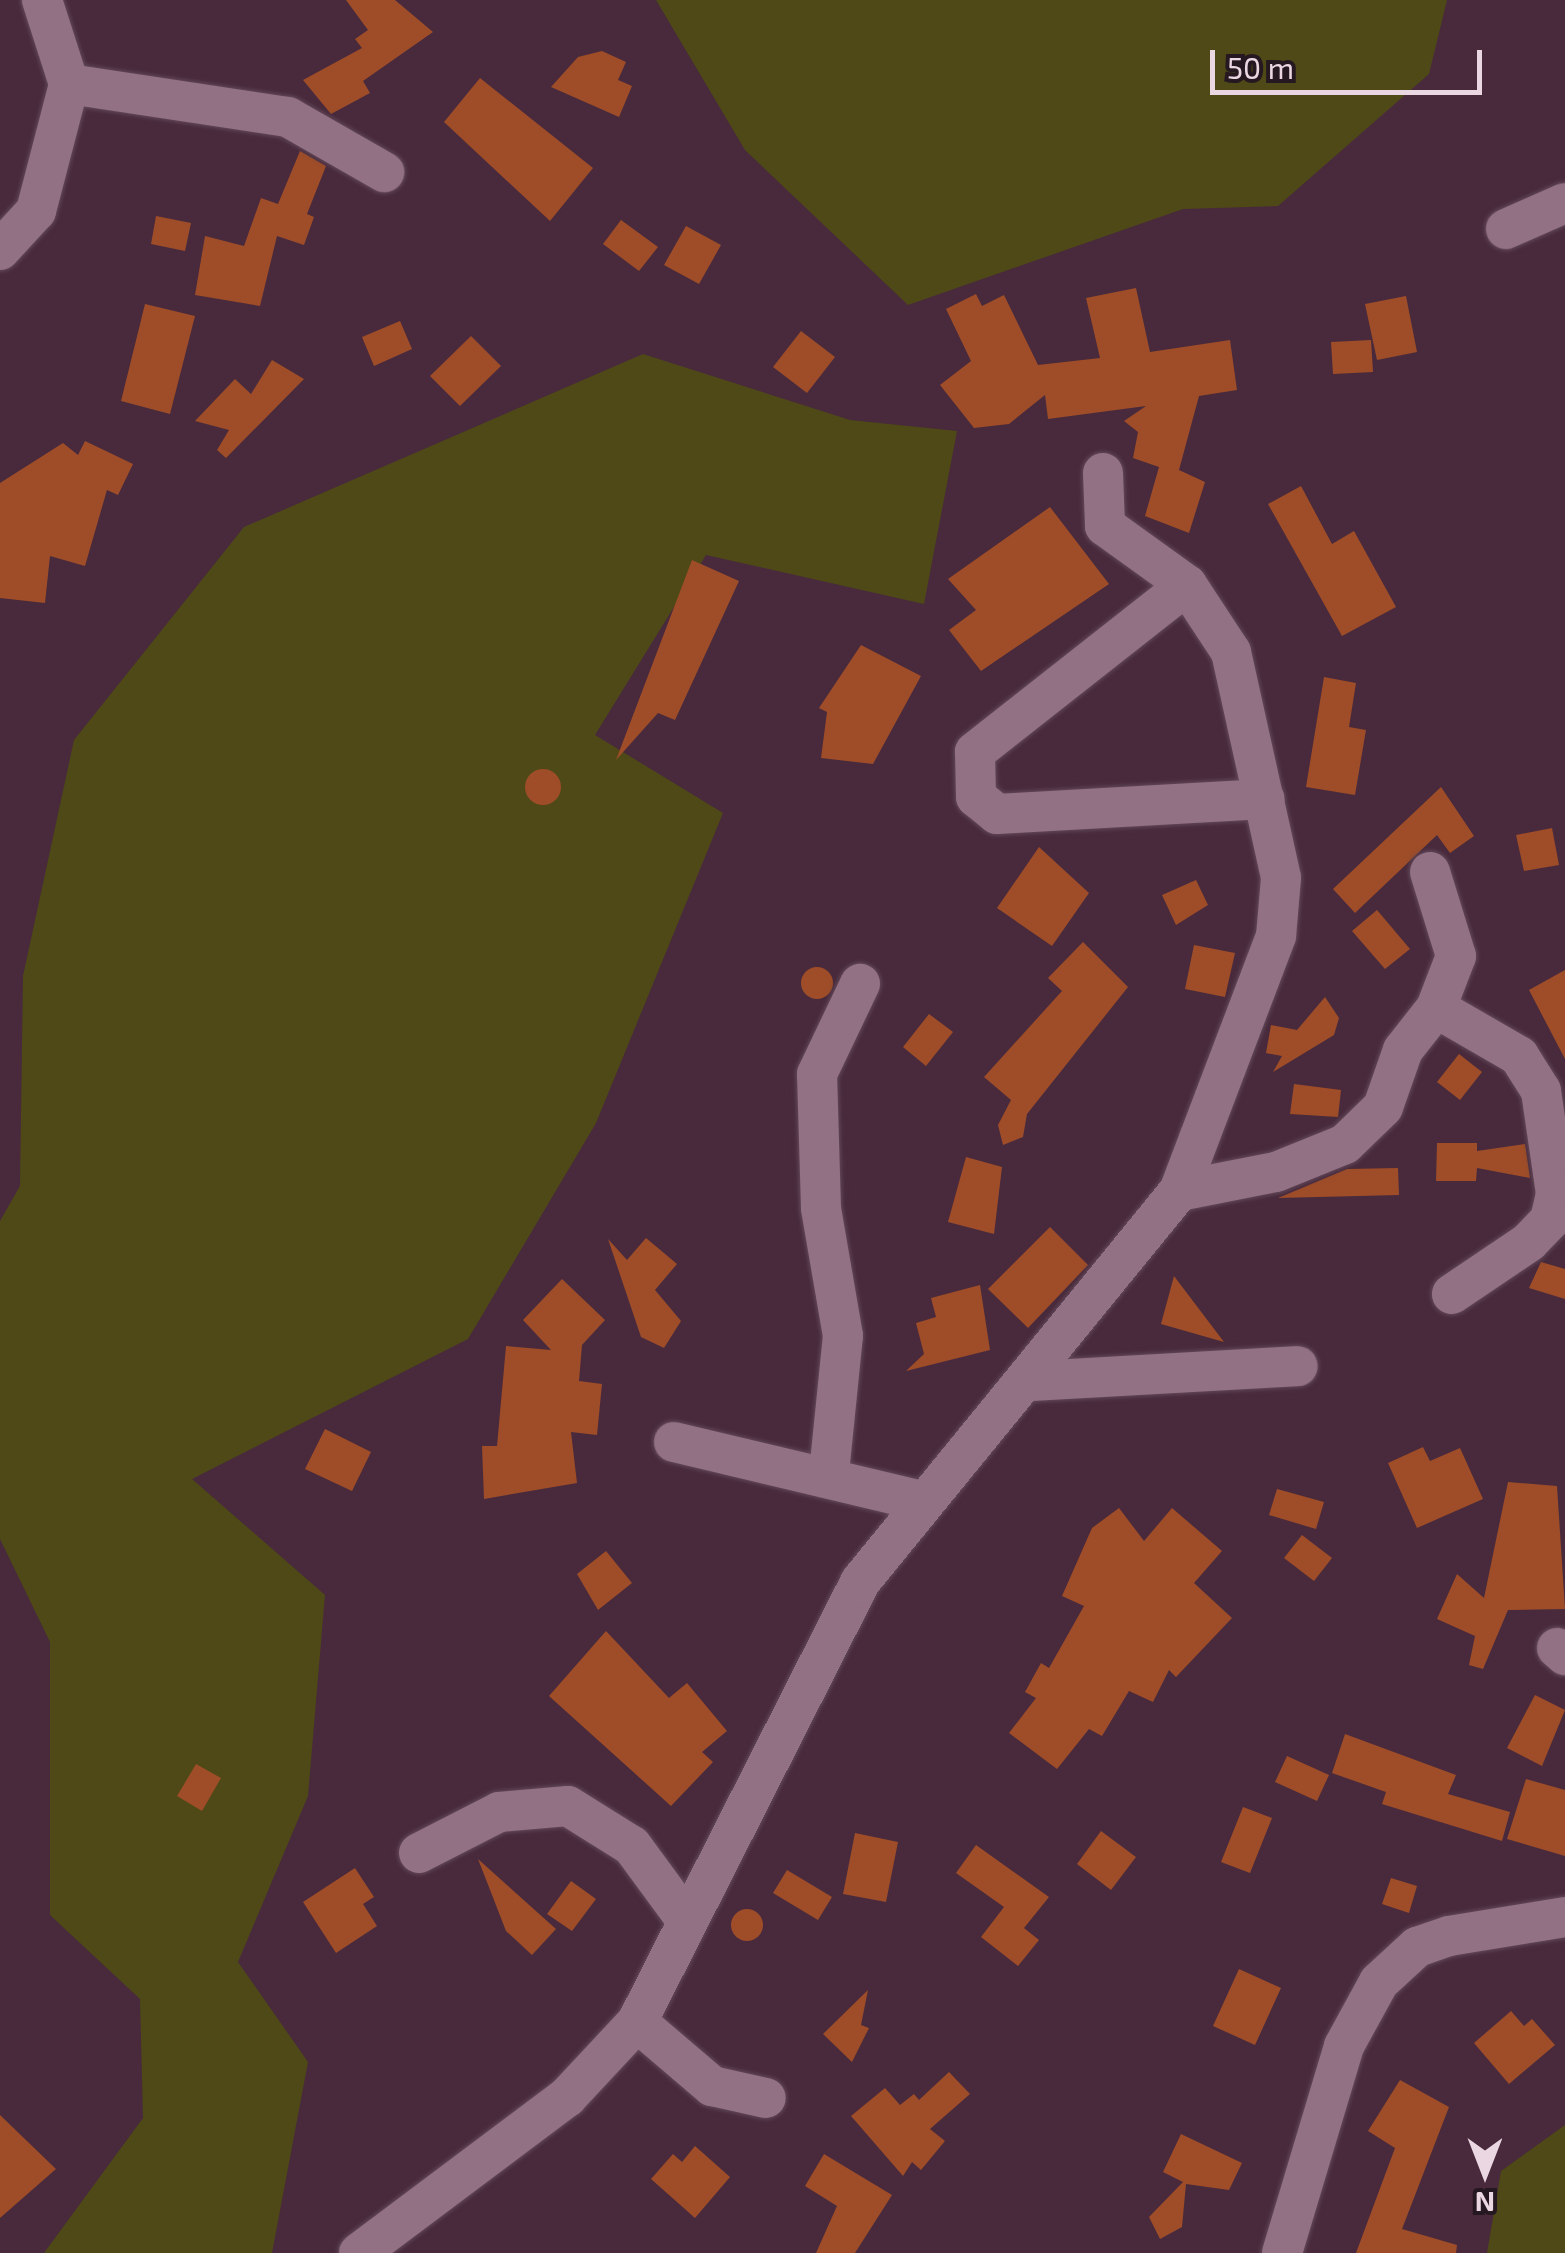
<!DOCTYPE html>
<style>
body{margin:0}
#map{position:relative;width:1565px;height:2253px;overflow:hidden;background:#482a3c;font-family:"Exo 2",sans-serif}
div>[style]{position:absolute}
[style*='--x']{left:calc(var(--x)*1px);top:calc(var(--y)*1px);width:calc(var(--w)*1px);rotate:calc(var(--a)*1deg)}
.green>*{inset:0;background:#4e4917}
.building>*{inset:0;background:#9e4d28}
.round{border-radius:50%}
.roads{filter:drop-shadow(0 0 2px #624958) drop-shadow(0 0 2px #624958)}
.minor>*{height:40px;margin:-20px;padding:0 20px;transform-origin:20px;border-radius:20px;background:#937184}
span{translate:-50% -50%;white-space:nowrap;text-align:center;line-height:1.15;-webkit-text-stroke:8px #261820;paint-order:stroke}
.north{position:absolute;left:1435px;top:2123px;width:100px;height:100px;-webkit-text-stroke:8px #261820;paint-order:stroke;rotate:180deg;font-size:28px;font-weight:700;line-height:40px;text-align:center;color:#ebd7e2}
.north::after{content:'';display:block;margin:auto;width:35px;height:45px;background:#ebd7e2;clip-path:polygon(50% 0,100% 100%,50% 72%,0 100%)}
.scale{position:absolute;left:1210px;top:50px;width:272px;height:45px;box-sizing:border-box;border:5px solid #ebd7e2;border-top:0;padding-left:12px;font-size:30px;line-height:35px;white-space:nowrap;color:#ebd7e2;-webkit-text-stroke:8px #261820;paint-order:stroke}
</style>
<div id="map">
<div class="green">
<i style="clip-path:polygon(656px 0,1447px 0,1429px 74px,1278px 206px,1183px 209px,908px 305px,745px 150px)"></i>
<i style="clip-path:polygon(643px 354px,850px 420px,957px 431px,924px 604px,706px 555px,595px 735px,723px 813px,596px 1123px,468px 1339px,192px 1479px,325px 1595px,308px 1796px,238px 1962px,308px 2062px,272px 2253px,44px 2253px,143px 2118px,140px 1999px,50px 1915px,50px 1642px,0 1539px,0 1221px,20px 1186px,23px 976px,74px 740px,244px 527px)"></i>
<i style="clip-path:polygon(1565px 2125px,1565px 2253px,1487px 2253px,1501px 2171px)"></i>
</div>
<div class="building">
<i style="clip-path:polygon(346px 0,395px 0,433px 32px,363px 81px,370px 93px,331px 114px,303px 80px,362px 48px,355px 39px,368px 30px)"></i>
<i style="clip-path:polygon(602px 51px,626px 62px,618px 80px,632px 86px,619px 117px,551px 87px,578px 57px)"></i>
<i style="clip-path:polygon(480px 78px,593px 168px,550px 221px,444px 122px)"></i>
<i style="clip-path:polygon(300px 151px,326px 166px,307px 214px,314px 217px,304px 245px,277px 236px,260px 306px,195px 295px,205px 236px,244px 246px,261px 198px,278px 204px)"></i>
<i style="clip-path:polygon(156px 216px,191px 223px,185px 251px,151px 244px)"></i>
<i style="clip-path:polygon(621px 220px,658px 247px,639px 271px,603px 244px)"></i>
<i style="clip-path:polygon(686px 226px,721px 245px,699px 284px,664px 265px)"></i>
<i style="clip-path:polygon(1136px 288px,1150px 352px,1230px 340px,1237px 390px,1199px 396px,1179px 470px,1205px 482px,1189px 533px,1145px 516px,1159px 467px,1133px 458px,1138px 432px,1124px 421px,1146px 406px,1048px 419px,1045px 395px,1009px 424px,974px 428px,940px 385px,971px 361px,946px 309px,976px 294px,982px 306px,1004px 295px,1038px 365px,1100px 358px,1086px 298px)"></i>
<i style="clip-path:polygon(1406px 296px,1417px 352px,1377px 360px,1365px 304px)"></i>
<i style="clip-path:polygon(145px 304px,195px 316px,170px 414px,121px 401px)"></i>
<i style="clip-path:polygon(400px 321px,412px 349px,374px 366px,362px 337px)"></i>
<i style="clip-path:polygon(801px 331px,835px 357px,807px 393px,773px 367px)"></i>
<i style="clip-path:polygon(471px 336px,501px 366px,460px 406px,430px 376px)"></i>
<i style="clip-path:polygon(1371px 340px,1373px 372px,1333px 374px,1331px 342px)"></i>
<i style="clip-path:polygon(272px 360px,304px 379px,226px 458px,217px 450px,229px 430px,195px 421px,235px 379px,251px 394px)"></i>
<i style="clip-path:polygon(85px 441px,133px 464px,118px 495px,107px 490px,85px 566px,50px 556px,45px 603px,0 598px,0 483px,63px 443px,78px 455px)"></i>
<i style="clip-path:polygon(1301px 486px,1332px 544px,1354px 531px,1396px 607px,1342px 636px,1268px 504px)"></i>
<i style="clip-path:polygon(1050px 507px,1109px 584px,981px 671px,949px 630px,976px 610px,948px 579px)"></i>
<i style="clip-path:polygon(692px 560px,739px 581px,675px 720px,658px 713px,616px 760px)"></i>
<i style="clip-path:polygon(861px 645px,921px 676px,873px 764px,821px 758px,827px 712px,819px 708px)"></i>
<i style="clip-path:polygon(1324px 677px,1356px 683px,1349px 727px,1366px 730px,1355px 795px,1306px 787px)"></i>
<i class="round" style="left:525px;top:769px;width:36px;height:36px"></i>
<i style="clip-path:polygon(1441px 787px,1474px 836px,1450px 853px,1437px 835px,1355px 913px,1333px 889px)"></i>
<i style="clip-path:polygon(1552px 828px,1559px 865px,1524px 871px,1516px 835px)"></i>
<i style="clip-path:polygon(1039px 847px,1089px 893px,1052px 946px,997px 908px)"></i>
<i style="clip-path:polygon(1196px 880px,1208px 905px,1176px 925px,1162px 895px)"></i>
<i style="clip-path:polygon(1377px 910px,1410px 949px,1385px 969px,1352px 931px)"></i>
<i style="clip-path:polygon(1083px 942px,1128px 987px,1027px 1114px,1023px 1137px,1003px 1145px,998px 1125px,1011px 1100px,984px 1077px,1062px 991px,1048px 978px)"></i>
<i style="clip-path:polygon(1194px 945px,1235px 953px,1225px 997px,1185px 989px)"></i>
<i class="round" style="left:801px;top:967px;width:32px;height:32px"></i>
<i style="clip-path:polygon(1565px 970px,1565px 1059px,1529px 990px)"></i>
<i style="clip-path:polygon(1325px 997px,1339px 1018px,1334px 1035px,1273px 1072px,1282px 1056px,1266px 1053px,1271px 1025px,1297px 1030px)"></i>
<i style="clip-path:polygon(929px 1014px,953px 1032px,926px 1066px,903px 1047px)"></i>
<i style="clip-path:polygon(1459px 1054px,1482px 1072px,1460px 1100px,1437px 1082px)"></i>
<i style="clip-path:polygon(1294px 1084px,1341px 1090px,1338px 1117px,1290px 1114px)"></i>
<i style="clip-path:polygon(1437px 1143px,1477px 1143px,1477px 1151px,1525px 1144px,1530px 1178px,1477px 1168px,1476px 1181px,1436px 1181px)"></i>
<i style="clip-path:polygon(966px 1157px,1002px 1167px,994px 1234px,948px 1222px)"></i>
<i style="clip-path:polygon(1398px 1168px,1399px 1195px,1278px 1198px,1347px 1169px)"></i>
<i style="clip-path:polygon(1050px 1227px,1088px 1265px,1028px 1328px,988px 1289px)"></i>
<i style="clip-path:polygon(646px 1238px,677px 1264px,655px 1290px,681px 1321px,664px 1348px,641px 1337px,608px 1239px,627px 1260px)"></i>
<i style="clip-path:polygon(1541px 1262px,1565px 1269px,1565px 1299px,1529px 1288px)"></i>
<i style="clip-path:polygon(1174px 1276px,1224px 1342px,1161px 1324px)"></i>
<i style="clip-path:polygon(562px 1279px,605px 1320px,582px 1345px,579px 1381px,602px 1384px,597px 1435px,571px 1432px,577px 1483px,484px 1499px,482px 1446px,497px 1446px,506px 1346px,551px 1350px,523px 1320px)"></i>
<i style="clip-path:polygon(980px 1285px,990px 1350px,906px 1371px,924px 1354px,916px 1323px,936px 1317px,931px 1298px)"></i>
<i style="clip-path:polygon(325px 1429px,371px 1452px,352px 1491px,305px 1469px)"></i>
<i style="clip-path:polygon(1423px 1447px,1430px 1461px,1460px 1448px,1483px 1499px,1417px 1528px,1388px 1463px)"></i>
<i style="clip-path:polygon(1508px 1482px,1557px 1486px,1565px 1609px,1508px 1610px,1483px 1669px,1469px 1665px,1475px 1636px,1437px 1619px,1457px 1574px,1484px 1598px)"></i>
<i style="clip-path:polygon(1277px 1489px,1324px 1502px,1316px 1529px,1269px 1515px)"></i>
<i style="clip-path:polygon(1119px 1508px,1144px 1541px,1172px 1508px,1222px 1551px,1194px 1583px,1232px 1618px,1176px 1677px,1169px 1670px,1153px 1702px,1129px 1691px,1102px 1736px,1089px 1729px,1057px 1769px,1009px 1733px,1036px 1698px,1025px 1692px,1041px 1663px,1049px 1668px,1084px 1606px,1062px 1596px,1092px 1528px)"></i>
<i style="clip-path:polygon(1302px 1535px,1332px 1558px,1314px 1581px,1284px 1558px)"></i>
<i style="clip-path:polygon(606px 1551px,632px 1583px,598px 1610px,577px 1574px)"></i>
<i style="clip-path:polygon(606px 1631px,669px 1698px,687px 1683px,727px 1731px,702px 1752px,713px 1762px,671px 1806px,549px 1696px)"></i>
<i style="clip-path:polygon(1535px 1695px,1565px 1710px,1542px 1766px,1507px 1748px)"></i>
<i style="clip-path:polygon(1345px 1734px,1456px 1775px,1448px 1794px,1510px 1812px,1502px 1841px,1382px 1804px,1386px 1792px,1332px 1773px)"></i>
<i style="clip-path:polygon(1287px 1756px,1329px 1775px,1317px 1801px,1275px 1782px)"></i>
<i style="clip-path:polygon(196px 1764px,221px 1778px,202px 1811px,177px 1796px)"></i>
<i style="clip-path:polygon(1526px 1779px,1565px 1790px,1565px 1856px,1507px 1839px)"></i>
<i style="clip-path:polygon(1243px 1807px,1272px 1818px,1250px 1873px,1221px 1862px)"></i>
<i style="clip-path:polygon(1101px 1831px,1136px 1857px,1111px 1890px,1077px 1864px)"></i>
<i style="clip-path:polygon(855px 1833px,898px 1842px,886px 1902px,843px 1894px)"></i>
<i style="clip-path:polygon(976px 1845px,1049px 1897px,1024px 1928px,1039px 1940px,1018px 1966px,981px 1937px,1004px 1907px,956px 1873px)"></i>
<i style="clip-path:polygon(478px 1859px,556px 1929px,532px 1955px,506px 1931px)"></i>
<i style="clip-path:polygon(355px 1868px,374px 1897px,363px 1904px,377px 1926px,336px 1953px,303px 1902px)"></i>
<i style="clip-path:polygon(787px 1870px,832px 1897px,818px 1920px,773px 1893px)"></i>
<i style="clip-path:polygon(1391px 1878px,1417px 1886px,1409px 1913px,1382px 1904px)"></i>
<i style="clip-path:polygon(571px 1881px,596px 1899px,572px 1931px,547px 1914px)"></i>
<i class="round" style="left:731px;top:1909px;width:32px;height:32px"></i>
<i style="clip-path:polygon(1239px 1969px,1281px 1988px,1255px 2045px,1213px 2026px)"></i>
<i style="clip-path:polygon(868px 1990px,861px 2025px,869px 2028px,852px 2062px,823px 2034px)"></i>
<i style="clip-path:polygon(1511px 2011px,1524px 2026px,1532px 2019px,1555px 2045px,1509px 2084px,1474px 2043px)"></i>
<i style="clip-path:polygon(949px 2072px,970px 2094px,930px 2129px,945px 2141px,921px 2170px,912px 2162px,903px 2176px,851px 2116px,885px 2088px,900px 2105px,914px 2094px,919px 2100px)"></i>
<i style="clip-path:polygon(1400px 2080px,1449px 2107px,1402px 2229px,1457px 2245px,1456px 2253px,1356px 2253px,1395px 2148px,1368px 2131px)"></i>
<i style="clip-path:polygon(0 2115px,56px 2169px,0 2218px)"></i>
<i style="clip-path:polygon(1181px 2134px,1242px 2163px,1229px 2190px,1186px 2184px,1182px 2227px,1160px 2239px,1149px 2217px,1183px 2182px,1163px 2172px)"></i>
<i style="clip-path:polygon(695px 2146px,730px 2177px,695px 2218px,651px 2179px,673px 2154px,682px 2162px)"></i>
<i style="clip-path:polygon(824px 2154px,892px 2195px,855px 2253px,816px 2253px,837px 2206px,805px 2186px)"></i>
</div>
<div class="roads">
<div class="minor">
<i style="--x:42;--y:0;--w:88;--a:72.2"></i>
<i style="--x:69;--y:84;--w:221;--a:8.6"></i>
<i style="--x:288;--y:117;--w:111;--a:29.8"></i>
<i style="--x:1506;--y:229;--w:64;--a:-23.8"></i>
<i style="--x:0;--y:250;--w:53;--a:-47.3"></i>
<i style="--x:36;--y:211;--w:131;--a:-75.4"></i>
<i style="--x:1103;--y:473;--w:53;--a:87.8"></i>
<i style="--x:1105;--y:526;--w:101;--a:35.7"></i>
<i style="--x:1187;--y:585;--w:80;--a:56.7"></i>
<i style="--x:1231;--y:652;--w:231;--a:77.5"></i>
<i style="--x:1281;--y:878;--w:58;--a:94.9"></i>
<i style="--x:1276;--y:936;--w:273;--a:110.8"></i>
<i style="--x:1187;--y:585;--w:270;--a:141.8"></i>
<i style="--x:975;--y:752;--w:45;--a:88.7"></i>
<i style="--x:976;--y:797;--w:27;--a:39"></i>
<i style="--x:997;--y:814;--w:268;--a:-3.2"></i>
<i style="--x:1430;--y:872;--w:88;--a:72.8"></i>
<i style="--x:1456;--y:956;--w:56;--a:111"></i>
<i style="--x:1033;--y:1381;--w:265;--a:-3.2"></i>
<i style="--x:674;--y:1442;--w:251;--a:13.4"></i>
<i style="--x:829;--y:1473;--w:138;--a:-84.2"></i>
<i style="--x:843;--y:1336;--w:130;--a:-99.8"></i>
<i style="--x:821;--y:1208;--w:134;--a:-91.7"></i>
<i style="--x:817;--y:1074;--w:100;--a:-64.5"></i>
<i style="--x:1557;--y:1648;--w:11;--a:41"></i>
<i style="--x:419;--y:1853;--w:90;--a:-27.1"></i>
<i style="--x:499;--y:1812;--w:69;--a:-5"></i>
<i style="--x:568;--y:1806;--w:75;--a:32"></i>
<i style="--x:632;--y:1846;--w:93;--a:53.7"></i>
<i style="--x:637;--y:2022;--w:99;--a:40.5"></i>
<i style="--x:712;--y:2086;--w:55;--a:12.5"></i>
<i style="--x:359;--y:2253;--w:260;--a:-36.9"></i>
<i style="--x:567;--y:2097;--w:103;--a:-47"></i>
<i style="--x:637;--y:2022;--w:493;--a:-63.1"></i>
<i style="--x:860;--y:1582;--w:505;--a:-50.79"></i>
<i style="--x:1179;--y:1191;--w:99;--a:-11.1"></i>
<i style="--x:1276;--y:1172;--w:74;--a:-22.1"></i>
<i style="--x:1345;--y:1144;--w:53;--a:-44.2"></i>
<i style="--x:1383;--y:1107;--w:60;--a:-70.7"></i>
<i style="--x:1403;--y:1050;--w:53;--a:-51.8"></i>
<i style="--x:1436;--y:1008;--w:96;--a:30"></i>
<i style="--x:1519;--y:1056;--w:41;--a:57.8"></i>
<i style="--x:1541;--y:1091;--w:104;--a:81.7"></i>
<i style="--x:1556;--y:1194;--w:27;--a:103"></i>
<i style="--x:1550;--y:1220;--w:30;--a:134"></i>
<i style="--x:1529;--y:1242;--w:93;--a:146"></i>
<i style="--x:1282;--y:2253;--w:216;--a:-73.3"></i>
<i style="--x:1344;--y:2046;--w:73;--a:-61.3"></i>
<i style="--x:1379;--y:1982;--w:52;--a:-42.6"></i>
<i style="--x:1417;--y:1947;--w:34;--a:-19"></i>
<i style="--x:1449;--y:1936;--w:118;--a:-9.3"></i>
</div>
</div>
<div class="north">N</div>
<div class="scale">50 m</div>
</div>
